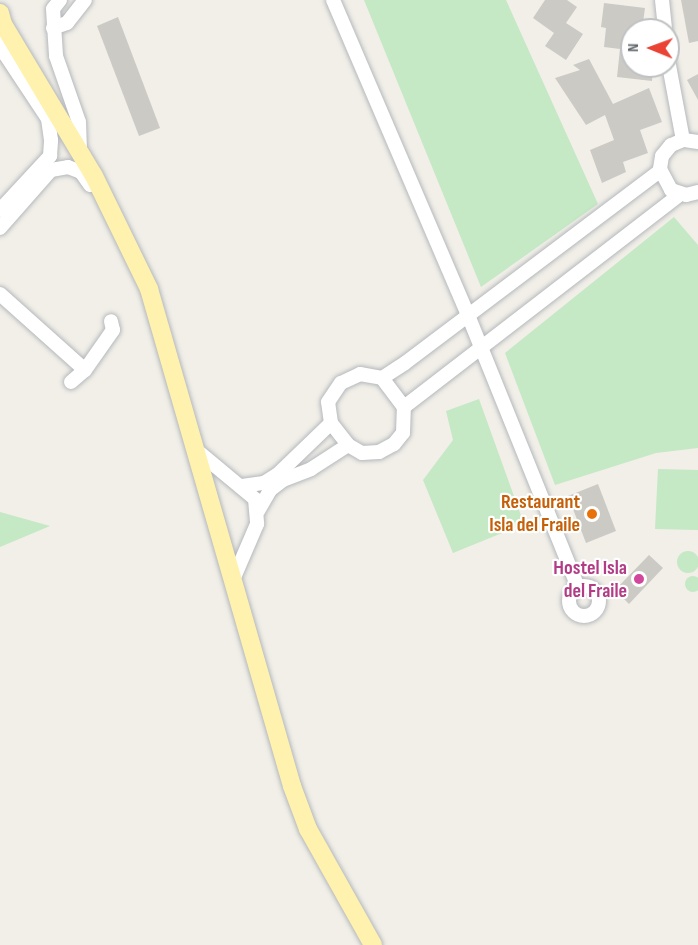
<!DOCTYPE html>
<style>
body{margin:0}
#map{position:relative;width:698px;height:945px;overflow:hidden;background:#f1efe8;font-family:"Sofia Sans Condensed",sans-serif}
div>[style]{position:absolute}
[style*='--x']{left:calc(var(--x)*1px);top:calc(var(--y)*1px);width:calc(var(--w)*1px);rotate:calc(var(--a)*1deg)}
.green>*{inset:0;background:#c5e8c5}
.round{border-radius:50%}
.building>*{inset:0;background:#cccac5}
.roads{filter:drop-shadow(0 0 2px #b5b8bc) drop-shadow(0 0 2px #b5b8bc)}
.minor>*{height:14px;margin:-7px;padding:0 7px;transform-origin:7px;border-radius:7px;background:#fff}
.minor>.ring{margin:-7px;padding:0;box-sizing:content-box;background:none;border:14px solid #fff;border-radius:50%}
.major>*{height:18px;margin:-9px;padding:0 9px;transform-origin:9px;border-radius:9px;background:#fff2af}
.dots>*{width:16px;height:16px;translate:-50% -50%;box-sizing:border-box;border:3px solid #fff;border-radius:50%}
span{translate:-50% -50%;white-space:nowrap;text-align:center;line-height:1.15;-webkit-text-stroke:4.5px #fff;paint-order:stroke}
.food-label{font-size:20px;color:#c56008;font-weight:700}
.right{translate:-100% -50%;text-align:right}
.hotel-label{font-size:20px;color:#b23c85;font-weight:700}
.north{position:absolute;left:620px;top:18px;width:60px;height:60px;box-sizing:border-box;background:#fff;border:2px solid #bfc1c3;border-radius:50%;rotate:271deg;font-size:16px;font-weight:700;line-height:24px;text-align:center;color:#5f6368}
.north::after{content:'';display:block;margin:auto;width:21px;height:27px;background:#ea4335;clip-path:polygon(50% 0,100% 100%,50% 72%,0 100%)}
</style>
<div id="map">
<div class="green">
<i style="clip-path:polygon(364px 0,506px 0,598px 204px,481px 287px)"></i>
<i style="clip-path:polygon(674px 217px,698px 245px,698px 448px,656px 453px,555px 485px,505px 353px)"></i>
<i style="clip-path:polygon(479px 399px,524px 524px,453px 553px,423px 480px,453px 440px,446px 411px)"></i>
<i style="clip-path:polygon(658px 469px,698px 470px,698px 530px,655px 529px)"></i>
<i style="clip-path:polygon(0 512px,50px 526px,0 547px)"></i>
<i class="round" style="left:677px;top:551px;width:22px;height:22px"></i>
<i class="round" style="left:685px;top:576px;width:16px;height:16px"></i>
</div>
<div class="building">
<i style="clip-path:polygon(545px 0,567px 0,577px 7px,566px 23px,583px 34px,566px 60px,545px 46px,554px 33px,533px 18px)"></i>
<i style="clip-path:polygon(681px 0,698px 0,698px 41px,689px 43px)"></i>
<i style="clip-path:polygon(604px 3px,645px 8px,642px 30px,632px 30px,632px 66px,653px 66px,652px 81px,617px 77px,620px 49px,604px 47px,606px 28px,601px 27px)"></i>
<i style="clip-path:polygon(118px 17px,160px 128px,139px 136px,97px 26px)"></i>
<i style="clip-path:polygon(589px 59px,613px 104px,649px 88px,662px 122px,640px 130px,648px 153px,623px 162px,626px 172px,602px 183px,590px 150px,614px 140px,605px 115px,586px 125px,555px 78px,580px 70px,573px 65px)"></i>
<i style="clip-path:polygon(698px 74px,698px 100px,687px 80px)"></i>
<i style="clip-path:polygon(598px 484px,616px 531px,586px 543px,568px 496px)"></i>
<i style="clip-path:polygon(649px 555px,663px 568px,629px 604px,615px 590px)"></i>
</div>
<div class="roads">
<div class="minor">
<i style="--x:60;--y:0;--w:11;--a:128"></i>
<i style="--x:53;--y:9;--w:47;--a:86.3"></i>
<i style="--x:56;--y:56;--w:70;--a:70.8"></i>
<i style="--x:79;--y:122;--w:31;--a:88"></i>
<i style="--x:333;--y:0;--w:343;--a:66.8"></i>
<i style="--x:468;--y:315;--w:293;--a:68"></i>
<i style="--x:662;--y:0;--w:30;--a:84"></i>
<i style="--x:53;--y:28;--w:15;--a:-20"></i>
<i style="--x:67;--y:23;--w:29;--a:-52"></i>
<i style="--x:668;--y:60;--w:81;--a:79.4"></i>
<i style="--x:698;--y:142;--w:15;--a:-172"></i>
<i style="--x:683;--y:140;--w:13;--a:157"></i>
<i style="--x:671;--y:145;--w:14;--a:129"></i>
<i style="--x:662;--y:156;--w:13;--a:99"></i>
<i style="--x:660;--y:169;--w:24;--a:62"></i>
<i style="--x:671;--y:190;--w:16;--a:18"></i>
<i style="--x:686;--y:195;--w:12;--a:-14"></i>
<i style="--x:0;--y:210;--w:74;--a:-47.2"></i>
<i style="--x:50;--y:156;--w:16;--a:-86"></i>
<i style="--x:51;--y:140;--w:21;--a:-98"></i>
<i style="--x:48;--y:119;--w:78;--a:-123.5"></i>
<i style="--x:5;--y:54;--w:28;--a:-94"></i>
<i style="--x:0;--y:228;--w:77;--a:-48.7"></i>
<i style="--x:51;--y:170;--w:17;--a:-10"></i>
<i style="--x:68;--y:167;--w:14;--a:21"></i>
<i style="--x:81;--y:172;--w:16;--a:55"></i>
<i style="--x:0;--y:294;--w:114;--a:41.8"></i>
<i style="--x:85;--y:370;--w:49;--a:-55"></i>
<i style="--x:113;--y:330;--w:9;--a:-103"></i>
<i style="--x:382;--y:378;--w:36;--a:53"></i>
<i style="--x:71;--y:382;--w:18;--a:-41"></i>
<i style="--x:331;--y:423;--w:28;--a:52"></i>
<i style="--x:195;--y:449;--w:78;--a:39.8"></i>
<i style="--x:255;--y:499;--w:25;--a:85"></i>
<i style="--x:257;--y:524;--w:61;--a:113.2"></i>
<i style="--x:242;--y:486;--w:22;--a:-8"></i>
<i style="--x:264;--y:483;--w:15;--a:-32"></i>
<i style="--x:277;--y:475;--w:75;--a:-43.9"></i>
<i style="--x:331;--y:423;--w:21;--a:-98"></i>
<i style="--x:328;--y:402;--w:23;--a:-56"></i>
<i style="--x:341;--y:383;--w:21;--a:-25"></i>
<i style="--x:360;--y:374;--w:22;--a:10"></i>
<i style="--x:382;--y:378;--w:27;--a:-33"></i>
<i style="--x:405;--y:363;--w:319;--a:-37"></i>
<i style="--x:258;--y:511;--w:24;--a:-60"></i>
<i style="--x:270;--y:490;--w:16;--a:-38"></i>
<i style="--x:283;--y:480;--w:30;--a:-21"></i>
<i style="--x:311;--y:469;--w:44;--a:-33"></i>
<i style="--x:348;--y:445;--w:16;--a:30"></i>
<i style="--x:362;--y:453;--w:17;--a:-3"></i>
<i style="--x:379;--y:452;--w:17;--a:-28"></i>
<i style="--x:394;--y:444;--w:14;--a:-51"></i>
<i style="--x:403;--y:433;--w:26;--a:-88"></i>
<i style="--x:404;--y:407;--w:349;--a:-37.6"></i>
<i class="ring" style="left:569px;top:586px;width:16px;height:16px"></i>
</div>
<div class="major">
<i style="--x:0;--y:13;--w:11;--a:75"></i>
<i style="--x:3;--y:24;--w:177;--a:59.1"></i>
<i style="--x:94;--y:176;--w:126;--a:64"></i>
<i style="--x:149;--y:289;--w:517;--a:73.95"></i>
<i style="--x:292;--y:786;--w:46;--a:69.6"></i>
<i style="--x:308;--y:829;--w:133;--a:60.7"></i>
</div>
</div>
<div class="dots">
<i style="left:592px;top:514px;background:#e8710a"></i>
<i style="left:639px;top:579px;background:#d1479c"></i>
</div>
<div class="food-label">
<span class="right" style="left:580px;top:514px">Restaurant<br>Isla del Fraile</span>
</div>
<div class="hotel-label">
<span class="right" style="left:627px;top:580px">Hostel Isla<br>del Fraile</span>
</div>
<div class="north">N</div>
</div>
